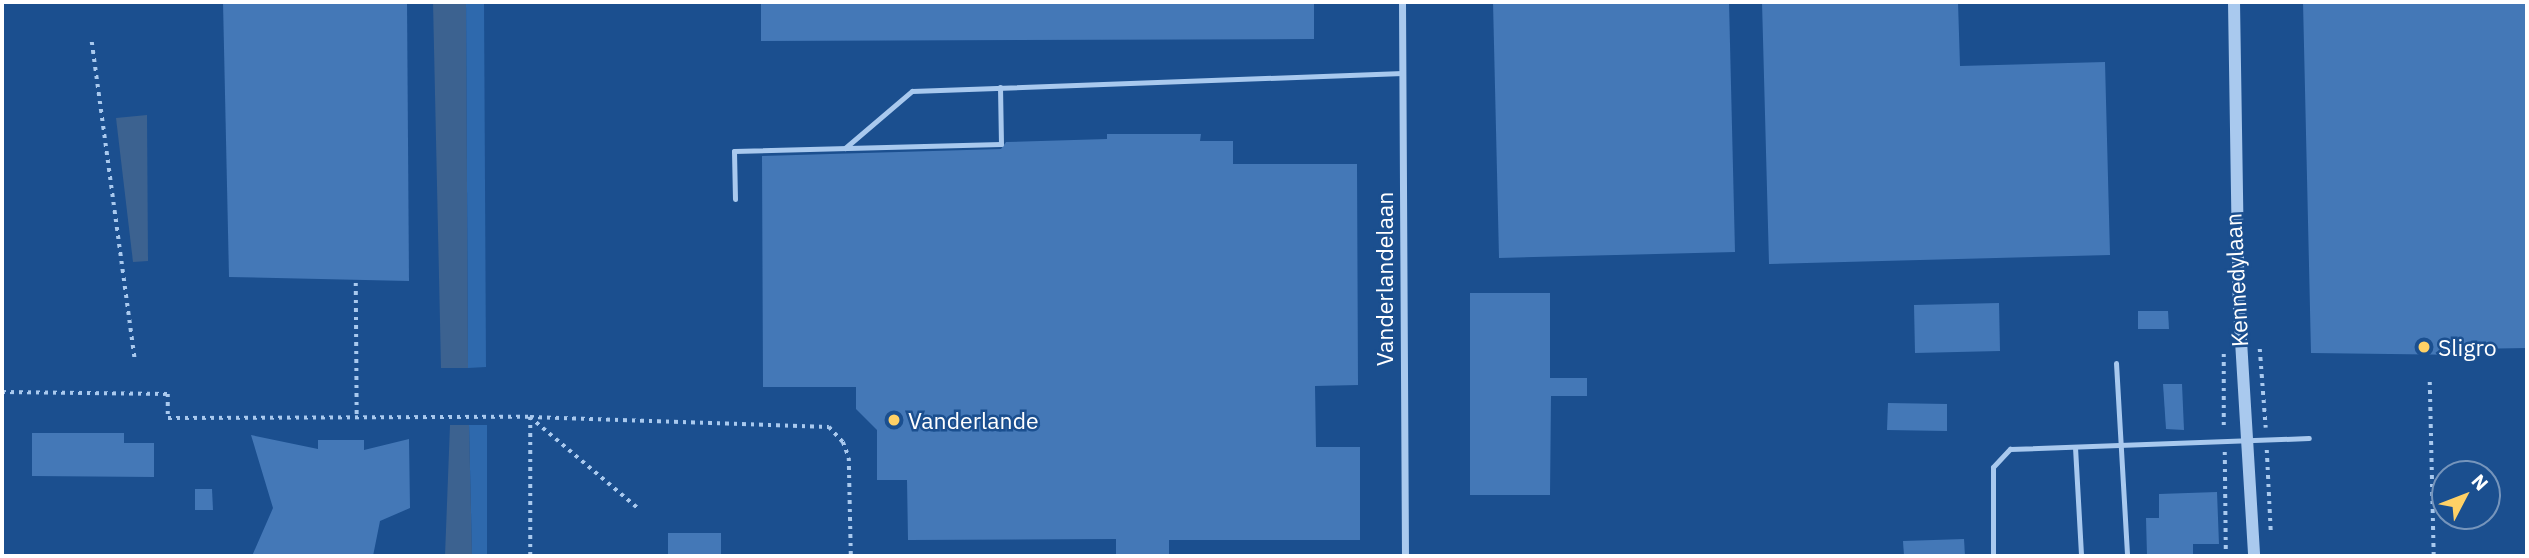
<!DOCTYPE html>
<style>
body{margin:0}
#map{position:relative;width:2529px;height:558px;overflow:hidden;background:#1b4f8f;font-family:"IBM Plex Sans",sans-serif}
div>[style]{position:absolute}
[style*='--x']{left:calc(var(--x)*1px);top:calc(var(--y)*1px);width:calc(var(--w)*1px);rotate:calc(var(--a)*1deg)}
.green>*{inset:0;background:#2e69ad}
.water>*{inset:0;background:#3c6290}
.building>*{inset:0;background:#4478b7}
.path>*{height:3.5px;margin-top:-1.75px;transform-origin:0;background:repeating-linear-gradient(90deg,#a9c9ee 0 3.5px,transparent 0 8.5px)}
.service>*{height:5px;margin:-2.5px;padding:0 2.5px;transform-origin:2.5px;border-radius:2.5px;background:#a9c9ee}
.minor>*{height:7px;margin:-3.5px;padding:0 3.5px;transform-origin:3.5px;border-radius:3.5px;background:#a9c9ee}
.tertiary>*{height:12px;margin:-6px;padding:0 6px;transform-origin:6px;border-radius:6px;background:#a9c9ee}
.dots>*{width:19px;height:19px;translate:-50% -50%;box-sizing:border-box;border:4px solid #1b4f8f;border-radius:50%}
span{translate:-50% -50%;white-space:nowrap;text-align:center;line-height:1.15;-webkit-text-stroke:5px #1b4f8f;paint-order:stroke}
.street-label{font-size:23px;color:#fff}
.poi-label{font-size:23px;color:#fff}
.left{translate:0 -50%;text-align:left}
.frame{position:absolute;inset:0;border:4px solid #fff;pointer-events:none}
.north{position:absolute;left:2431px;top:460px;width:70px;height:70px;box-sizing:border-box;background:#1b4f8f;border:2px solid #7695bc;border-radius:50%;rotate:48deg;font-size:19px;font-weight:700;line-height:28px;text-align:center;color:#fff}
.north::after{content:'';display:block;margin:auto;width:24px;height:32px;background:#ffd166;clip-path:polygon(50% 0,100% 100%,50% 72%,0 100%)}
</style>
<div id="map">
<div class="green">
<i style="clip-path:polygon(466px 2px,484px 2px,486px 367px,468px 368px)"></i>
<i style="clip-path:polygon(469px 425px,487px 425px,487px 556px,472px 556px)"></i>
</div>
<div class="water">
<i style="clip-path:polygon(433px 2px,466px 2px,468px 368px,441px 368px)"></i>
<i style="clip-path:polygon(147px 115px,148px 261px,133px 262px,116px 118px)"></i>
<i style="clip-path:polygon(450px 425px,469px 425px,472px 556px,445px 556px)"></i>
</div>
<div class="building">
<i style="clip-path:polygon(223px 2px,407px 2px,409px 281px,229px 277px)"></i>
<i style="clip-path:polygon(761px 2px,1314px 2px,1314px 39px,761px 41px)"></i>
<i style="clip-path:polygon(1493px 2px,1729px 2px,1735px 252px,1499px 258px)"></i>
<i style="clip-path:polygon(1762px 2px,1958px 2px,1960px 66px,2105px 62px,2110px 255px,1769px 264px)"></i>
<i style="clip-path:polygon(2303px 2px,2527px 2px,2527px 348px,2468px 349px,2468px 355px,2311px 353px)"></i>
<i style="clip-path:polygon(1107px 134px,1201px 134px,1200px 141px,1233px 141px,1233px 164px,1357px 164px,1358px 385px,1315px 386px,1316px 447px,1360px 447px,1360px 540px,1169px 540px,1169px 556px,1116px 556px,1116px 539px,908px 540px,907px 480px,877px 480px,877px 430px,856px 409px,856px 387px,763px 387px,762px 156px,1001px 149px,1006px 142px,1107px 139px)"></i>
<i style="clip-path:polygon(1470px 293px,1550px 293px,1550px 378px,1587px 378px,1587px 396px,1551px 396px,1550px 495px,1470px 495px)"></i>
<i style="clip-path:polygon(1999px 303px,2000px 351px,1915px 353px,1914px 305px)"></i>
<i style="clip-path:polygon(2138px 311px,2168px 311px,2169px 329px,2138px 329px)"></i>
<i style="clip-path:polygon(2163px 384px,2182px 384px,2184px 430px,2166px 429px)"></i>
<i style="clip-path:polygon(1888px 403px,1947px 404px,1947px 431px,1887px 430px)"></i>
<i style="clip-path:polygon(32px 433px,124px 433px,124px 443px,154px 443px,154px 477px,32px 476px)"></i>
<i style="clip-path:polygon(251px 435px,318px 449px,318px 440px,364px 440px,364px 450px,409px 439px,410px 508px,380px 521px,373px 556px,252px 556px,273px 508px)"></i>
<i style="clip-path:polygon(195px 489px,212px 489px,213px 510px,195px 510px)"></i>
<i style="clip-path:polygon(2217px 492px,2219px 544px,2193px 544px,2193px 556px,2147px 556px,2146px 518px,2159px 518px,2159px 494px)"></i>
<i style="clip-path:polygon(668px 533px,721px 533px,721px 556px,668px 556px)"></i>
<i style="clip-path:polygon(1964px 539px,1965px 556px,1904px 556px,1903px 541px)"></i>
</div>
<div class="path">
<i style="--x:92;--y:42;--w:322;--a:82.3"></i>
<i style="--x:356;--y:283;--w:135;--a:89.6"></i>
<i style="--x:2260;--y:349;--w:79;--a:85.7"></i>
<i style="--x:2224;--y:354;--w:76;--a:90"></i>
<i style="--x:2430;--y:382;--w:174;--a:88.7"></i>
<i style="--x:2;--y:392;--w:166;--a:0.7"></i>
<i style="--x:168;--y:394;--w:24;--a:90"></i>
<i style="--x:168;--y:418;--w:362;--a:-0.2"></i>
<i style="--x:530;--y:417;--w:299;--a:1.9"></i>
<i style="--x:829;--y:427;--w:21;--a:47"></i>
<i style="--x:843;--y:442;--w:17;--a:69"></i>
<i style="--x:849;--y:458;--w:98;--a:88.8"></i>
<i style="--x:2267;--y:450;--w:83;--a:87.2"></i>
<i style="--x:2225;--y:452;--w:104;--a:89.4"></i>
<i style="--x:530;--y:556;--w:139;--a:-90"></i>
<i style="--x:530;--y:417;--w:144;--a:40.2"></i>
</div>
<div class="service">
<i style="--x:845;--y:148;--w:88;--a:-40.4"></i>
<i style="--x:912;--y:91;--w:491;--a:-2.1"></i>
<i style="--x:735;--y:199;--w:48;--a:-91.2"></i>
<i style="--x:734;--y:151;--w:267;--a:-1.5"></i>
<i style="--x:1001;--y:144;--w:57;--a:-91"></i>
<i style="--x:2116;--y:363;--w:193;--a:86.7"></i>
<i style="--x:2075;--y:447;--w:109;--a:86.8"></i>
<i style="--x:1993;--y:556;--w:89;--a:-90"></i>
<i style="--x:1993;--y:467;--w:25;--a:-47"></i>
<i style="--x:2010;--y:449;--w:299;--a:-2.1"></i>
</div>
<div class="minor">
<i style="--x:1402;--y:2;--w:554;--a:89.69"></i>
</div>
<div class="tertiary">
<i style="--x:2234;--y:2;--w:306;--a:89.1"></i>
<i style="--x:2239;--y:308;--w:248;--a:86.5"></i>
</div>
<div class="dots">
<i style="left:2424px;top:347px;background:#ffd166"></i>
<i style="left:894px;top:420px;background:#ffd166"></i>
</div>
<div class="street-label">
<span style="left:1384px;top:279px;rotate:-90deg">Vanderlandelaan</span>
<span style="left:2236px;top:280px;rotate:-93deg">Kennedylaan</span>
</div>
<div class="poi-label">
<span class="left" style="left:2438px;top:347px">Sligro</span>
<span class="left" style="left:908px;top:420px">Vanderlande</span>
</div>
<div class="frame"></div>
<div class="north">N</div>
</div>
